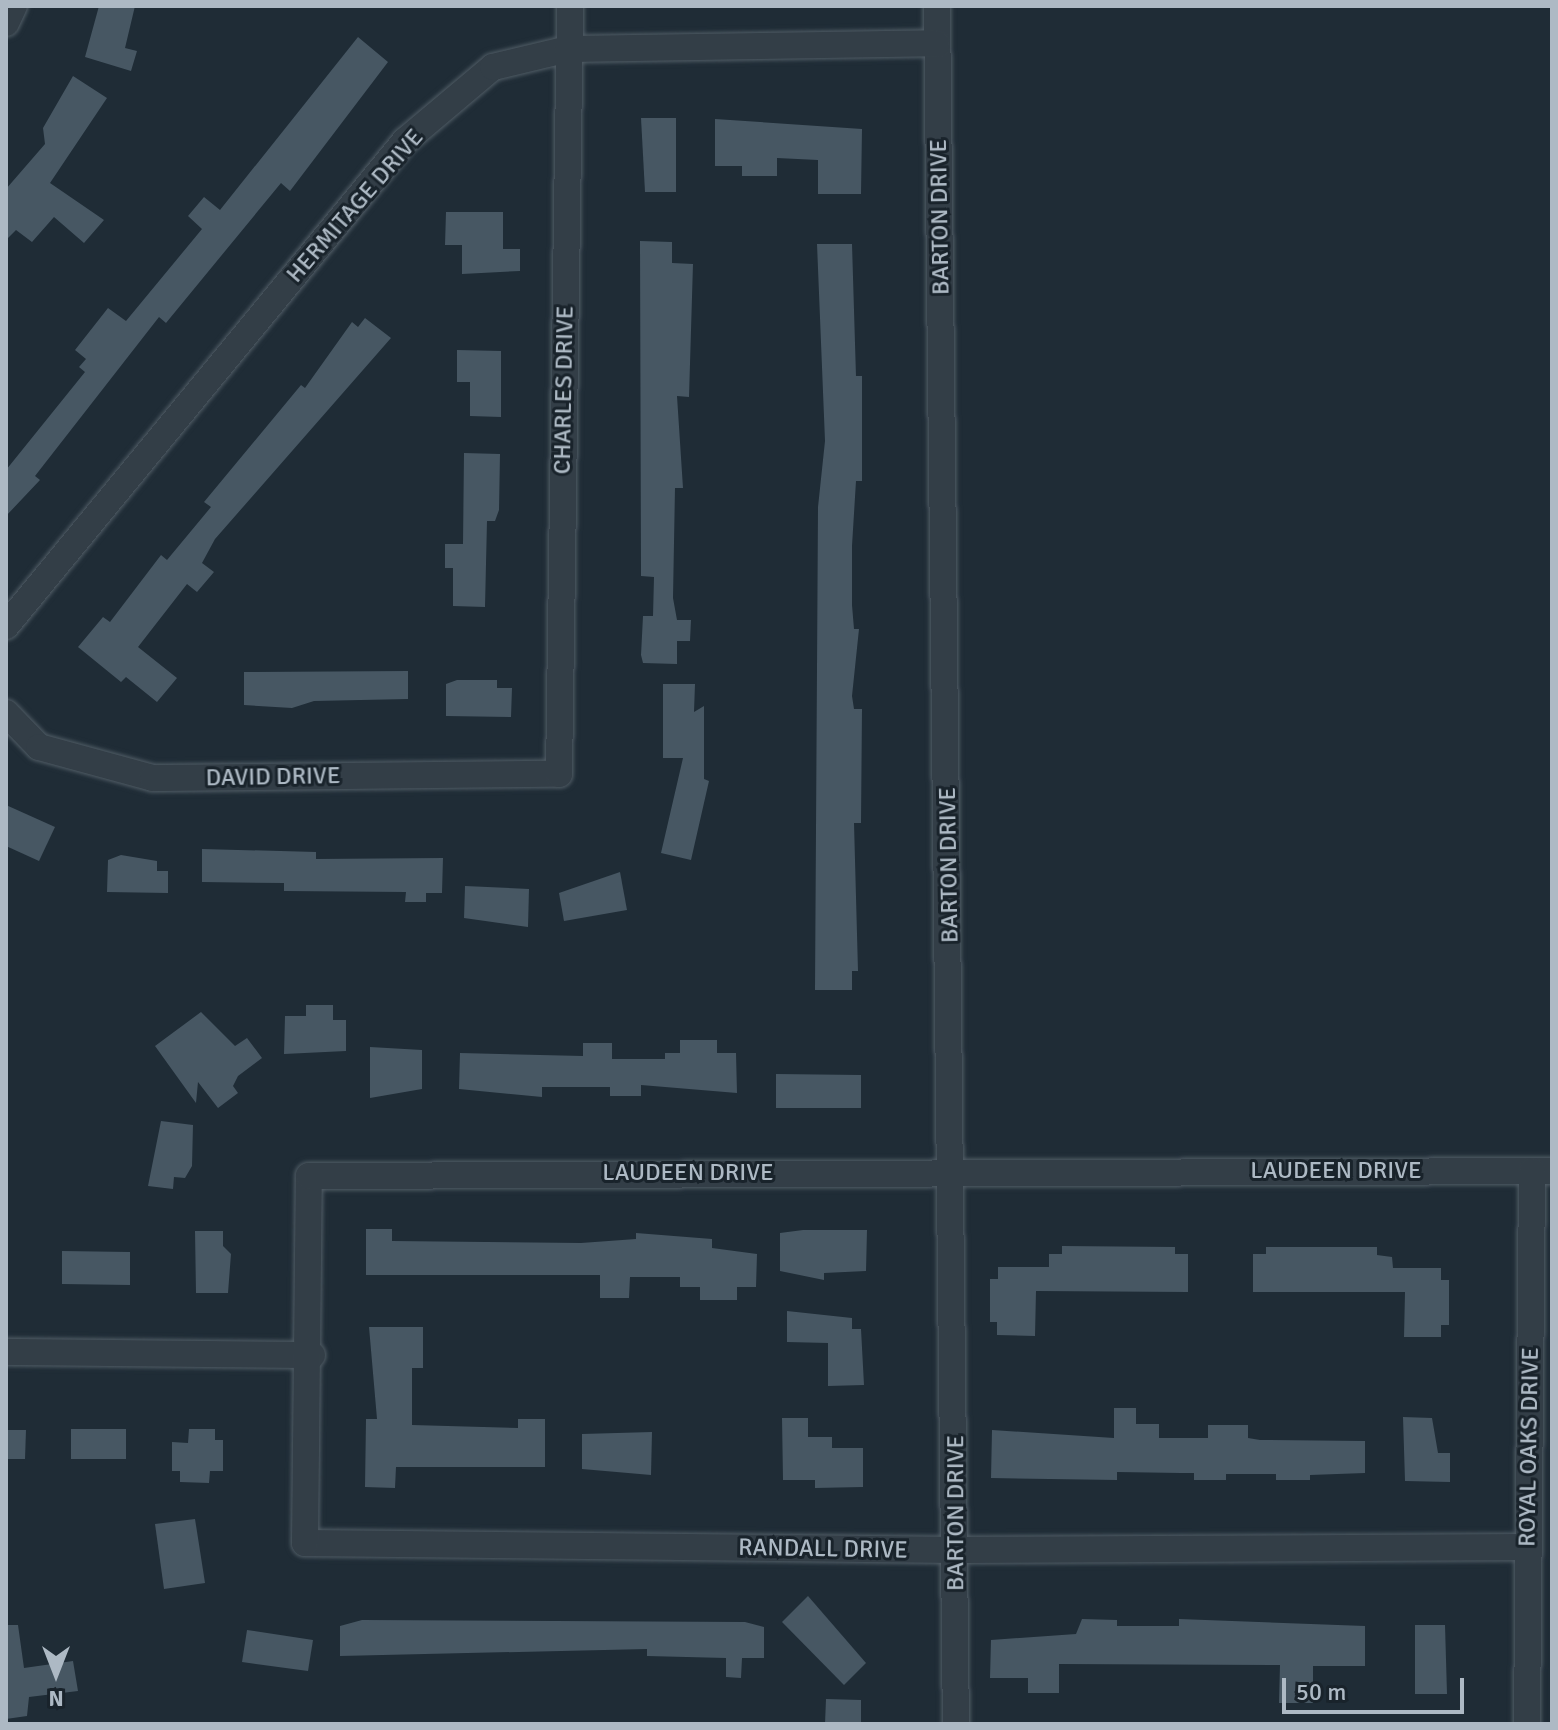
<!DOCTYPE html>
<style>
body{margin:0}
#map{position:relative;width:1558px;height:1730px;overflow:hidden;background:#1f2c36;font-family:Signika,sans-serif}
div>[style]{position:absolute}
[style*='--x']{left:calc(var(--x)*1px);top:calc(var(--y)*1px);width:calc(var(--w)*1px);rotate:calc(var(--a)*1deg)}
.building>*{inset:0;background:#475763}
.roads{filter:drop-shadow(0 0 2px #505c65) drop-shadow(0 0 2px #505c65)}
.street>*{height:26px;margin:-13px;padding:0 13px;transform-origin:13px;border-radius:13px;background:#333e47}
span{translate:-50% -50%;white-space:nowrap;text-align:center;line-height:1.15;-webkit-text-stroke:6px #19232b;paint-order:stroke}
.street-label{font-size:24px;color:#adb9c4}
.frame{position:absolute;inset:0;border:8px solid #adb9c4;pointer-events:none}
.north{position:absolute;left:16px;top:1634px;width:80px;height:80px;-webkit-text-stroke:6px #19232b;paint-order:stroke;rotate:180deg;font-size:22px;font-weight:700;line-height:32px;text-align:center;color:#adb9c4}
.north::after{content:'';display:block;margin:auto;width:28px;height:36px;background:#adb9c4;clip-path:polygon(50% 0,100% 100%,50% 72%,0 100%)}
.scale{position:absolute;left:1282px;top:1678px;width:182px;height:36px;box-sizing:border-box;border:4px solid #adb9c4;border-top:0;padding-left:10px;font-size:24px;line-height:28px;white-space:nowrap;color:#adb9c4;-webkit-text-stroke:6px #19232b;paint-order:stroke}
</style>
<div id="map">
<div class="building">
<i style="clip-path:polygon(99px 6px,135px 6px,125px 48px,137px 51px,131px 71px,85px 57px)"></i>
<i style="clip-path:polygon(358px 37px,388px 62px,290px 191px,281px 183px,166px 323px,159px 317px,35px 476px,40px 480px,6px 516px,6px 470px,85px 372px,79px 367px,86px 359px,75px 350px,108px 308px,126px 321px,202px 229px,188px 216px,204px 197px,220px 210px)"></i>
<i style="clip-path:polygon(73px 76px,107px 98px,50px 183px,104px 220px,84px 243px,54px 217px,32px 242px,16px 230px,6px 240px,6px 189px,45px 144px,43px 128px)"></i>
<i style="clip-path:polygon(641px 118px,676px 118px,676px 192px,645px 192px)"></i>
<i style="clip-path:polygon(715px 119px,862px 129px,861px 194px,818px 194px,818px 160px,777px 158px,777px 176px,742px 176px,742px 166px,715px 166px)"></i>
<i style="clip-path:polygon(446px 212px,503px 212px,503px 249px,520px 249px,520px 271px,462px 274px,462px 245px,445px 245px)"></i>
<i style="clip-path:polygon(640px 241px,672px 242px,672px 263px,693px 264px,689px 397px,677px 396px,683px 488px,675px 488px,673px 598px,677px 620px,691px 620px,690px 641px,677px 641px,677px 664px,643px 663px,641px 655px,643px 616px,653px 616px,654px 577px,641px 576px)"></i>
<i style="clip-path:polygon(817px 244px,852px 244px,856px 376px,862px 376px,862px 481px,856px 481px,852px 546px,852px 605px,854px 629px,859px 629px,852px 696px,854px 709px,862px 709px,861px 823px,854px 823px,858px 971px,852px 971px,852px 990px,815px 990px,818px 507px,825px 441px)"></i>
<i style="clip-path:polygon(365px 318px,391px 338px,215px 539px,202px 563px,214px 572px,197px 592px,187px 584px,138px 647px,177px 678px,157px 702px,126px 677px,121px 682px,78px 647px,103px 617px,110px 622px,161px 555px,167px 560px,211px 507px,204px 502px,301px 385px,305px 388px,352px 322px,358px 327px)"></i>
<i style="clip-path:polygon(457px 350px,501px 351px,501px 417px,470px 416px,470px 382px,457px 382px)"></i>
<i style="clip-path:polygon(464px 453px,500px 454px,499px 510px,495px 521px,487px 521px,485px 607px,453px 606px,453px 568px,445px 568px,445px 544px,463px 544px)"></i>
<i style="clip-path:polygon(408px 671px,408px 699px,314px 701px,292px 708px,244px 705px,244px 672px)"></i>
<i style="clip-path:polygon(457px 680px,497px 680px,497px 688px,512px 688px,511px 717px,446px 716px,446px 684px)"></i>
<i style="clip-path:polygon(663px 684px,695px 684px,694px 712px,704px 706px,704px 779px,709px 781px,691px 860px,661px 853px,683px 758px,663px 758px)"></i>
<i style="clip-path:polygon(6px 805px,55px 827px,39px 861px,6px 846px)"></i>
<i style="clip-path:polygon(202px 849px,316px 852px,316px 859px,443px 858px,442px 893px,426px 893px,426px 902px,405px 902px,406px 892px,284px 891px,284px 883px,202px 882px)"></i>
<i style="clip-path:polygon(121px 855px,157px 861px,157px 871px,168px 871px,168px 893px,107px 892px,108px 860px)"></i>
<i style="clip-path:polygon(620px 872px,627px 910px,564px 921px,559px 893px)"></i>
<i style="clip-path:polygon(465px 886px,529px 889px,528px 927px,464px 918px)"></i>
<i style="clip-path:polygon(306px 1005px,333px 1005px,333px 1020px,346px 1020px,346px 1051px,284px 1054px,285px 1016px,306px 1016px)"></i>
<i style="clip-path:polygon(201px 1012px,235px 1046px,247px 1038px,262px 1058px,238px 1076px,233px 1086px,238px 1093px,218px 1108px,198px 1082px,196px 1103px,155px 1046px)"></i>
<i style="clip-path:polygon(680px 1040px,717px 1040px,717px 1053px,736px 1053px,737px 1093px,641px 1085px,641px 1096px,610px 1096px,610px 1087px,542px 1087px,542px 1097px,459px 1089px,460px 1053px,583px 1056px,583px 1043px,612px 1043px,612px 1059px,665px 1059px,665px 1053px,680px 1053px)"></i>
<i style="clip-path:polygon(370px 1047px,422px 1050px,422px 1089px,370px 1098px)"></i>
<i style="clip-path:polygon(776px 1074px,861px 1075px,861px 1108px,776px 1108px)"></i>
<i style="clip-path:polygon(161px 1121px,193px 1125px,192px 1166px,185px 1178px,174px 1177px,173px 1189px,148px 1186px)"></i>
<i style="clip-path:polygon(366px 1229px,392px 1229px,392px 1241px,581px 1243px,636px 1239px,636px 1233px,712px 1239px,712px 1248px,757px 1254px,756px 1287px,737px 1287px,737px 1300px,700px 1300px,700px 1287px,680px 1287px,680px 1277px,630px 1277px,629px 1298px,600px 1298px,600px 1275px,366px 1275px)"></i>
<i style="clip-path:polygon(803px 1230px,867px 1230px,866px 1271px,824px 1273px,824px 1280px,780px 1271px,780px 1233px)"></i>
<i style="clip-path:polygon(195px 1231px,223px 1231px,223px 1246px,231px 1254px,228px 1293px,196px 1293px)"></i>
<i style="clip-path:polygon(1062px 1246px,1175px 1247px,1175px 1254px,1188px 1254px,1188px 1292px,1036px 1291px,1035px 1336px,997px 1335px,997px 1322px,990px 1322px,990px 1279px,998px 1279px,998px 1267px,1049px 1267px,1049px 1254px,1062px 1254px)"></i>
<i style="clip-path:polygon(1266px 1247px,1377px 1247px,1377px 1255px,1392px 1257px,1393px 1268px,1441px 1268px,1441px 1280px,1449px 1280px,1449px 1325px,1441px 1325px,1441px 1337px,1404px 1337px,1405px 1292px,1253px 1292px,1253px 1254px,1266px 1254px)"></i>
<i style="clip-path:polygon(62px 1251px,130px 1252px,130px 1285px,62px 1284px)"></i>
<i style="clip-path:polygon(787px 1311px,852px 1318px,852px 1329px,861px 1329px,864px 1385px,828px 1386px,828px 1343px,787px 1342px)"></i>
<i style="clip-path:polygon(369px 1327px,423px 1327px,423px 1368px,412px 1368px,412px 1425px,518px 1428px,518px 1419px,545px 1419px,545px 1467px,396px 1467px,395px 1488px,365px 1487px,366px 1419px,377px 1419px)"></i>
<i style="clip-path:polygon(1114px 1408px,1136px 1408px,1136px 1424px,1159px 1424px,1159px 1438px,1208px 1438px,1208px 1425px,1248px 1425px,1248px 1438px,1260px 1440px,1365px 1441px,1365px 1473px,1310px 1475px,1310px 1480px,1276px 1480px,1276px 1474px,1226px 1474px,1226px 1480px,1194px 1480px,1194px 1473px,1181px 1473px,1117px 1472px,1117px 1480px,991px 1478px,992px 1430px,1114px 1438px)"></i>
<i style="clip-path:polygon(1403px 1417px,1432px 1418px,1438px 1453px,1450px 1453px,1450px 1482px,1405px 1481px)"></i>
<i style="clip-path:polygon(782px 1418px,808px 1418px,808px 1437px,832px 1437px,832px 1448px,863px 1448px,863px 1487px,815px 1488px,815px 1480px,783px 1480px)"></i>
<i style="clip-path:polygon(71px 1429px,126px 1429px,126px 1459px,71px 1459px)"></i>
<i style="clip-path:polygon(189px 1429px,215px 1429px,215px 1440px,223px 1440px,223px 1471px,210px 1471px,209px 1483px,180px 1482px,180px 1471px,172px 1471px,172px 1442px,188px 1443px)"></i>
<i style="clip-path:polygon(6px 1430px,26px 1430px,25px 1459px,6px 1459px)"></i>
<i style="clip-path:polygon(652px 1432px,651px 1475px,582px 1469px,582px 1434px)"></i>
<i style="clip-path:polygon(195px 1519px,205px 1583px,164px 1589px,155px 1524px)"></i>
<i style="clip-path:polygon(808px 1596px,866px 1663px,844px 1685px,782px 1622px)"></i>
<i style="clip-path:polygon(1082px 1619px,1117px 1620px,1117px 1626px,1179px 1626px,1179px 1619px,1365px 1626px,1365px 1666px,1313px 1666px,1313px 1703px,1279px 1703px,1280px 1665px,1059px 1664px,1059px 1693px,1028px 1693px,1028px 1678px,990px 1678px,991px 1640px,1076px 1634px)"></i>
<i style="clip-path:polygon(362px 1620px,745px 1622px,764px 1627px,764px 1658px,742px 1658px,741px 1678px,726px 1677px,726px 1658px,647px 1656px,647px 1649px,340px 1656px,340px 1626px)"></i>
<i style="clip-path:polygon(6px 1625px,18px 1625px,24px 1668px,73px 1661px,78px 1691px,29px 1697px,27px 1716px,6px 1719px)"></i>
<i style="clip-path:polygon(1415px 1625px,1445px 1625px,1447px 1694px,1415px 1694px)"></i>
<i style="clip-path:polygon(247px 1630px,313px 1640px,308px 1671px,242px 1662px)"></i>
<i style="clip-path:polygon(826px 1699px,861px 1700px,861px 1724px,825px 1724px)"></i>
</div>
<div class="roads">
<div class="street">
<i style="--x:937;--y:6;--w:1718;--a:89.37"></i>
<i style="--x:6;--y:23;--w:19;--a:-65"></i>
<i style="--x:6;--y:626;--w:628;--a:-50.56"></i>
<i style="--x:405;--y:141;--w:115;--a:-40.1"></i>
<i style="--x:493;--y:67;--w:77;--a:-13.5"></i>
<i style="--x:568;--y:49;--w:369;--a:-0.9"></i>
<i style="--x:6;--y:713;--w:47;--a:45.9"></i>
<i style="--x:39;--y:747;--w:118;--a:15.2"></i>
<i style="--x:153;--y:778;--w:406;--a:-0.6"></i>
<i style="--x:559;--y:774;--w:768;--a:-89.18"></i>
<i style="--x:6;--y:1352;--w:306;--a:0.6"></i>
<i style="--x:1528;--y:1547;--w:571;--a:179.7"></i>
<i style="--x:957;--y:1550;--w:652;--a:-179.38"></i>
<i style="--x:305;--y:1543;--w:367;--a:-89.4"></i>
<i style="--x:309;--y:1176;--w:1243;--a:-0.23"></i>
<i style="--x:1527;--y:1724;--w:553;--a:-89.48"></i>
</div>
</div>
<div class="street-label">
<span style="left:355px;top:206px;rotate:-49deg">HERMITAGE DRIVE</span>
<span style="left:940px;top:217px;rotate:-91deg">BARTON DRIVE</span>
<span style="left:564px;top:390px;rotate:-89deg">CHARLES DRIVE</span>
<span style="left:273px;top:777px;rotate:-1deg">DAVID DRIVE</span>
<span style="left:949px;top:865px;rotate:-91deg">BARTON DRIVE</span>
<span style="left:1336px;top:1171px">LAUDEEN DRIVE</span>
<span style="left:688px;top:1173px">LAUDEEN DRIVE</span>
<span style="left:1529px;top:1447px;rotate:-89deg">ROYAL OAKS DRIVE</span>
<span style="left:956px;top:1513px;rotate:-90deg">BARTON DRIVE</span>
<span style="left:823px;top:1549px;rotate:1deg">RANDALL DRIVE</span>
</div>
<div class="frame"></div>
<div class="north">N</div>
<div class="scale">50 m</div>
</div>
